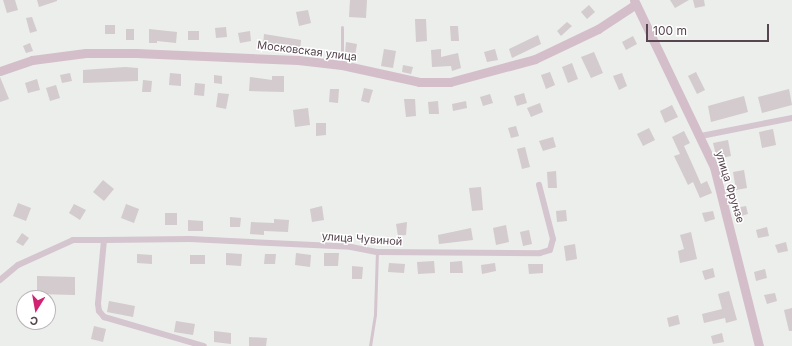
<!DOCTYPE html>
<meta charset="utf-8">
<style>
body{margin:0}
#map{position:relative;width:792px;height:346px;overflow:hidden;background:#ebeeeb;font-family:Inter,sans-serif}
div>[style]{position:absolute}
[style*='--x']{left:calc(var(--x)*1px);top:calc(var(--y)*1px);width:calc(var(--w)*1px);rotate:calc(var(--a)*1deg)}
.building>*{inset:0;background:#d3cbcd}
.lane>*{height:3px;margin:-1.5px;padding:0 1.5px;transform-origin:1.5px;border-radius:1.5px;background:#d5c5ce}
.street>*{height:6px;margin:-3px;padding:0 3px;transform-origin:3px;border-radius:3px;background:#d5c5ce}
.secondary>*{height:9px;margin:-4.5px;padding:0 4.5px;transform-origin:4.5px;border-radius:4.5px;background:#d4bec9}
span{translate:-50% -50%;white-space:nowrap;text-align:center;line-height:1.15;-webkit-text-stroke:3px #fff;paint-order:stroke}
.street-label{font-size:11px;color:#57454f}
.north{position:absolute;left:16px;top:290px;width:40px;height:40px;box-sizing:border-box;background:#fff;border:1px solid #bcb5b9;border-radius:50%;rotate:191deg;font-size:11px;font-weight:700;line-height:16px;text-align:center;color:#57454f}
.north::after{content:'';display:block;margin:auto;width:14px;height:18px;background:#d12273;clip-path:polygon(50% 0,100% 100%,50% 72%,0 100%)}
.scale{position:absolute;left:646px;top:24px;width:123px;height:18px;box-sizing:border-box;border:2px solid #57454f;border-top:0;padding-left:5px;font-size:12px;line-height:14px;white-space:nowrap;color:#57454f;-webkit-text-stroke:3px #fff;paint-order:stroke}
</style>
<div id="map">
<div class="building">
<i style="clip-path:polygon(3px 0,15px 0,18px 10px,7px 13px)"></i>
<i style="clip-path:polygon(37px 0,57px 0,57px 1px,39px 7px)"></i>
<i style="clip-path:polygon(350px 0,367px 0,366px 18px,349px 17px)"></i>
<i style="clip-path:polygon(670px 0,689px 0,675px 8px)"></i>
<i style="clip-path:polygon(693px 0,704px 0,705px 6px,695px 8px)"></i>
<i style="clip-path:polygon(589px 5px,595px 12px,587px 19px,581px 12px)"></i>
<i style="clip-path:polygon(308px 10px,311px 23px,299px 26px,296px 12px)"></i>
<i style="clip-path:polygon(32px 17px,37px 31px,30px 33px,26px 18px)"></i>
<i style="clip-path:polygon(415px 19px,426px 19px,427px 41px,416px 42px)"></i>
<i style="clip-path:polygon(567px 22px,572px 26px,561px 36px,557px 31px)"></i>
<i style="clip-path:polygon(105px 25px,115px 25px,115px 34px,105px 34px)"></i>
<i style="clip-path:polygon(450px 26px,458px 26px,459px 41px,451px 41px)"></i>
<i style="clip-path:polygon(226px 27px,227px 37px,216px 38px,215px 28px)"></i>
<i style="clip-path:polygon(126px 29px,134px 29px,134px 40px,126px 40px)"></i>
<i style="clip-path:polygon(149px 29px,177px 32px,176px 43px,157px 41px,157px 43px,149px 43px)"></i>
<i style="clip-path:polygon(188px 31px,199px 31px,199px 40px,188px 40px)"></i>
<i style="clip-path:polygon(250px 31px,251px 41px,240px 43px,238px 33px)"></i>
<i style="clip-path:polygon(264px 34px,301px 40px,300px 51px,263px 45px)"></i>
<i style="clip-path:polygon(538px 35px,541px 44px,512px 58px,509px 49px)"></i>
<i style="clip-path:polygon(633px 36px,637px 44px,626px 50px,622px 42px)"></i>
<i style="clip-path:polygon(346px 42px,357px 44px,355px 56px,345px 54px)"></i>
<i style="clip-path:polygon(30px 43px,33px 51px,26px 53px,23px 46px)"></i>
<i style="clip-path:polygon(384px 49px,396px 51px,393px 68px,381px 66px)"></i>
<i style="clip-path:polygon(441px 49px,441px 57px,458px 53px,461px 68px,452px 71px,451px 66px,432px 67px,431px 50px)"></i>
<i style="clip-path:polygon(495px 49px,498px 60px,487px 62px,484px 52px)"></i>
<i style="clip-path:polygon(594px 52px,603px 73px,591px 78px,581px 57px)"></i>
<i style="clip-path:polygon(572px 63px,578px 79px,568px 83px,562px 67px)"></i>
<i style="clip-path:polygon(403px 65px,413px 67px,411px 74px,402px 72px)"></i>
<i style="clip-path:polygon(125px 67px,138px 68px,138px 81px,83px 83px,83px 70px)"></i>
<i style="clip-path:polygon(550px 72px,555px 85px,546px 89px,541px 75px)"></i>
<i style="clip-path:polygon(696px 72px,705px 90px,697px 94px,688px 76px)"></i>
<i style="clip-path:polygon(70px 73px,72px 81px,62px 83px,60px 75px)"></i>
<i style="clip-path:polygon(170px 73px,181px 74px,181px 86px,169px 85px)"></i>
<i style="clip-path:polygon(622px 73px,627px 86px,619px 90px,613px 76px)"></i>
<i style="clip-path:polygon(214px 75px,222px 76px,222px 84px,214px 83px)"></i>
<i style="clip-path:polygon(272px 76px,284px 76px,284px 92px,249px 91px,250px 77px,272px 80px)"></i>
<i style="clip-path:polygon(0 77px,9px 99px,0 102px)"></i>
<i style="clip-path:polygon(37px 79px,40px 90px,28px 93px,25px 83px)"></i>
<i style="clip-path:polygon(143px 80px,152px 81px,151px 92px,142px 92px)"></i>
<i style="clip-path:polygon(195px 83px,205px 84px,204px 96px,194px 95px)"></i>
<i style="clip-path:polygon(56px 85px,60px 98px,50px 101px,46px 88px)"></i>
<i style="clip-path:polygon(364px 88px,373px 90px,369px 103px,361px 101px)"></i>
<i style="clip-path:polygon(330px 89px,339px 89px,338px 103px,329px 102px)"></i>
<i style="clip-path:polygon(789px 89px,792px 105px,762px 113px,758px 97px)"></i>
<i style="clip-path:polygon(218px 93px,229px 94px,226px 109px,216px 107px)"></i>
<i style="clip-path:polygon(524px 93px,527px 103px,517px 106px,514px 96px)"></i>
<i style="clip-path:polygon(490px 94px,493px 103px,483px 106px,480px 97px)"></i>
<i style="clip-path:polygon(744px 96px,748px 112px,711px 122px,708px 106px)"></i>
<i style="clip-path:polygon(404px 99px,415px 99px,416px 116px,406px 117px)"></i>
<i style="clip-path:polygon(438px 101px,439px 114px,429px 114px,428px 102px)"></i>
<i style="clip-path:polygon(466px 101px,467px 108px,453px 111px,452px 104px)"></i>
<i style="clip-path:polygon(540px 103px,543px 112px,531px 117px,527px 108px)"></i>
<i style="clip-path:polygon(672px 105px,678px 117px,665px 123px,660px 111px)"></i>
<i style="clip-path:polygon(308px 108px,310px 125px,295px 127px,293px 110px)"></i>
<i style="clip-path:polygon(316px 123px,326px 123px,326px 135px,316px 136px)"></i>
<i style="clip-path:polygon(516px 126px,519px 136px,511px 138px,508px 128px)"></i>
<i style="clip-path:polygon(649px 128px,655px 140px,643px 146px,637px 134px)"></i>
<i style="clip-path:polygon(773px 129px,776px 145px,762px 148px,759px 132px)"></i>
<i style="clip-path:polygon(684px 131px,690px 143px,684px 146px,694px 168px,701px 184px,707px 181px,712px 193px,700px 198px,693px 182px,688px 185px,674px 156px,680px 154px,672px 137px)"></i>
<i style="clip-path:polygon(553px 137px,556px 147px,543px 151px,539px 141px)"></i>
<i style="clip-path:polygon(728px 140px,731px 156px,717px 159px,713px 143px)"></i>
<i style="clip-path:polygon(525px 147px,530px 167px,522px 169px,517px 149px)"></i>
<i style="clip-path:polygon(744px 170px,747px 188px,736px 190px,733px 172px)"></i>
<i style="clip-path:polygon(556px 171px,557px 188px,548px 188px,547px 172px)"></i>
<i style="clip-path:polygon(103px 180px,114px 189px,104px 201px,93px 192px)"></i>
<i style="clip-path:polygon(481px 187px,483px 210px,472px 211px,469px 188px)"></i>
<i style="clip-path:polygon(18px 203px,31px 208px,26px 221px,13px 216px)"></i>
<i style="clip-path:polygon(74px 204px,86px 210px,80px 220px,69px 213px)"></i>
<i style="clip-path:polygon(126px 204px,139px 209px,134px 223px,121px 218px)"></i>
<i style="clip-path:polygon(322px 206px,324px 220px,312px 222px,310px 209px)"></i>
<i style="clip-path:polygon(746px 206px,748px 214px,737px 217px,735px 208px)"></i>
<i style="clip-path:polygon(566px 210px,567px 221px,557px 222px,556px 211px)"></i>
<i style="clip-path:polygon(713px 211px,715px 219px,705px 222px,702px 213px)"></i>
<i style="clip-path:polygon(165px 213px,177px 213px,177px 225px,165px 225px)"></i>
<i style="clip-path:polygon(230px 217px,241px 218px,240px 227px,230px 227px)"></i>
<i style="clip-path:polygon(274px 219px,289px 220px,288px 232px,264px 231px,264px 235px,250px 234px,251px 222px,274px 223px)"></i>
<i style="clip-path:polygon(188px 220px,203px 221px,203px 231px,188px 231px)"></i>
<i style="clip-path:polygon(407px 222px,406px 235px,398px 236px,396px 224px)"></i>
<i style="clip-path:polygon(506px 225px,509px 242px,496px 245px,493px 228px)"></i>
<i style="clip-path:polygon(767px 227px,769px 236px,758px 238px,756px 230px)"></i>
<i style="clip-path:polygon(471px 228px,473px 240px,439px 244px,438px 235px)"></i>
<i style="clip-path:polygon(529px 230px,532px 244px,523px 246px,520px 232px)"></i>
<i style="clip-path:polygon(691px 232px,697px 259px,680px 263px,678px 251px,684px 249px,680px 235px)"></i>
<i style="clip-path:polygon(22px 233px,29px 238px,23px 246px,16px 242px)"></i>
<i style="clip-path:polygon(786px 242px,788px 251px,778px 253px,775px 245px)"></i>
<i style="clip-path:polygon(575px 244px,577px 259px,566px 261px,564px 246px)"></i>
<i style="clip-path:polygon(226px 253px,242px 254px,241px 266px,226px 265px)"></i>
<i style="clip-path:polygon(296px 253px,311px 255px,310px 267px,295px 265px)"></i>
<i style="clip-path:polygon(324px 253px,339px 253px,338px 266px,324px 266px)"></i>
<i style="clip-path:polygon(137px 254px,152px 255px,152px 264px,137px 263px)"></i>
<i style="clip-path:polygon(265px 254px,276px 254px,275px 264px,264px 264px)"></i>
<i style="clip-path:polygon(190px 255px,205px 255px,205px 264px,190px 264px)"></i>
<i style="clip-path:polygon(434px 261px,435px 273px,418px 274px,417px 262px)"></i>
<i style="clip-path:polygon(462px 261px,463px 273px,450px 273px,450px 262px)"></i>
<i style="clip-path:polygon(389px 263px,405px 264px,404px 273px,388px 272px)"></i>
<i style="clip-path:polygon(495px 263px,496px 271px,482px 274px,481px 265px)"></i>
<i style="clip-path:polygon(528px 264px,543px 264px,543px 273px,529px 274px)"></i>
<i style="clip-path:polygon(352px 266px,363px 267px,362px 279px,352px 279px)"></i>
<i style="clip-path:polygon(713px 268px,715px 277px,705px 280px,702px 271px)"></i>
<i style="clip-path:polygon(765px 269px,767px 278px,756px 281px,754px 272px)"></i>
<i style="clip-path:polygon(37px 276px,75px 277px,75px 295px,37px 294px)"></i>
<i style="clip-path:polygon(729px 291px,737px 320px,726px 323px,725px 318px,704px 323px,702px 314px,722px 309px,718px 294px)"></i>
<i style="clip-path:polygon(775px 293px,777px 301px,767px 304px,764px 295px)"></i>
<i style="clip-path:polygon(109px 301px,135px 306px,133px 317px,107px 312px)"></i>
<i style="clip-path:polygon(792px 308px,792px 331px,789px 331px,784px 310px)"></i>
<i style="clip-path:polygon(678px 315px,680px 324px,669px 327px,667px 318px)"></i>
<i style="clip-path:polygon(176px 321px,195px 324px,193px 335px,174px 332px)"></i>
<i style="clip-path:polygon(94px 326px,106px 329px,103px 342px,91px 339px)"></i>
<i style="clip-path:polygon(214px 331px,231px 333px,231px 344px,214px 342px)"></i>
<i style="clip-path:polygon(722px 333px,724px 342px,713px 344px,711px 336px)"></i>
<i style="clip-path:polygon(249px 337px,267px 338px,266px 346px,249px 346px)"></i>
</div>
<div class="lane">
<i style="--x:342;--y:64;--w:37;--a:-90"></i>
<i style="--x:370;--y:346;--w:32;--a:-81"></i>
<i style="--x:375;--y:314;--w:62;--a:-88.2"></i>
</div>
<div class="street">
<i style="--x:701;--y:136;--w:93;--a:-11.2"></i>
<i style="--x:104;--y:240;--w:86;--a:-0.7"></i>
<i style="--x:190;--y:239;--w:161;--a:2.8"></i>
<i style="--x:351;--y:247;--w:26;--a:11"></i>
<i style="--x:377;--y:252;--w:163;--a:0.4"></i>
<i style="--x:540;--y:253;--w:10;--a:-17"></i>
<i style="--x:550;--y:250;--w:11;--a:-75"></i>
<i style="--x:553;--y:239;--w:56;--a:-104.5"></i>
<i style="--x:0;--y:280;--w:23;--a:-40"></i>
<i style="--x:18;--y:265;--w:60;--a:-24.4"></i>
<i style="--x:73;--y:240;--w:31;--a:0"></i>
<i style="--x:104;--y:240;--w:64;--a:95.4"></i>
<i style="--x:98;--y:304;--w:7;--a:82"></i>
<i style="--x:99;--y:311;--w:8;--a:50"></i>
<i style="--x:104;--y:317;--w:104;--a:16.2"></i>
</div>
<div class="secondary">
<i style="--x:634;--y:0;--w:185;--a:64.4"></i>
<i style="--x:714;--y:167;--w:185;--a:75.9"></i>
<i style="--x:0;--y:71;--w:34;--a:-19"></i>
<i style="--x:32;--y:60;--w:54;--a:-7.4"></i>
<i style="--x:86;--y:53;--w:50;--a:0"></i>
<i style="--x:136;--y:53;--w:162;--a:2.5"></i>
<i style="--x:298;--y:60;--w:44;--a:6.5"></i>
<i style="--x:342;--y:65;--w:79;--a:12.4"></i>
<i style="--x:419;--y:82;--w:31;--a:0"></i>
<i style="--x:450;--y:82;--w:88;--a:-15.1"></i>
<i style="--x:535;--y:59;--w:70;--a:-25.5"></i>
<i style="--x:598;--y:29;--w:45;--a:-33.3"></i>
</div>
<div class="street-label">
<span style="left:307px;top:51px;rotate:7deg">Московская улица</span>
<span style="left:730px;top:187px;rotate:73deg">улица Фрунзе</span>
<span style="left:362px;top:239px;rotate:4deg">улица Чувиной</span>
</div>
<div class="north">С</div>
<div class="scale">100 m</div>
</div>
